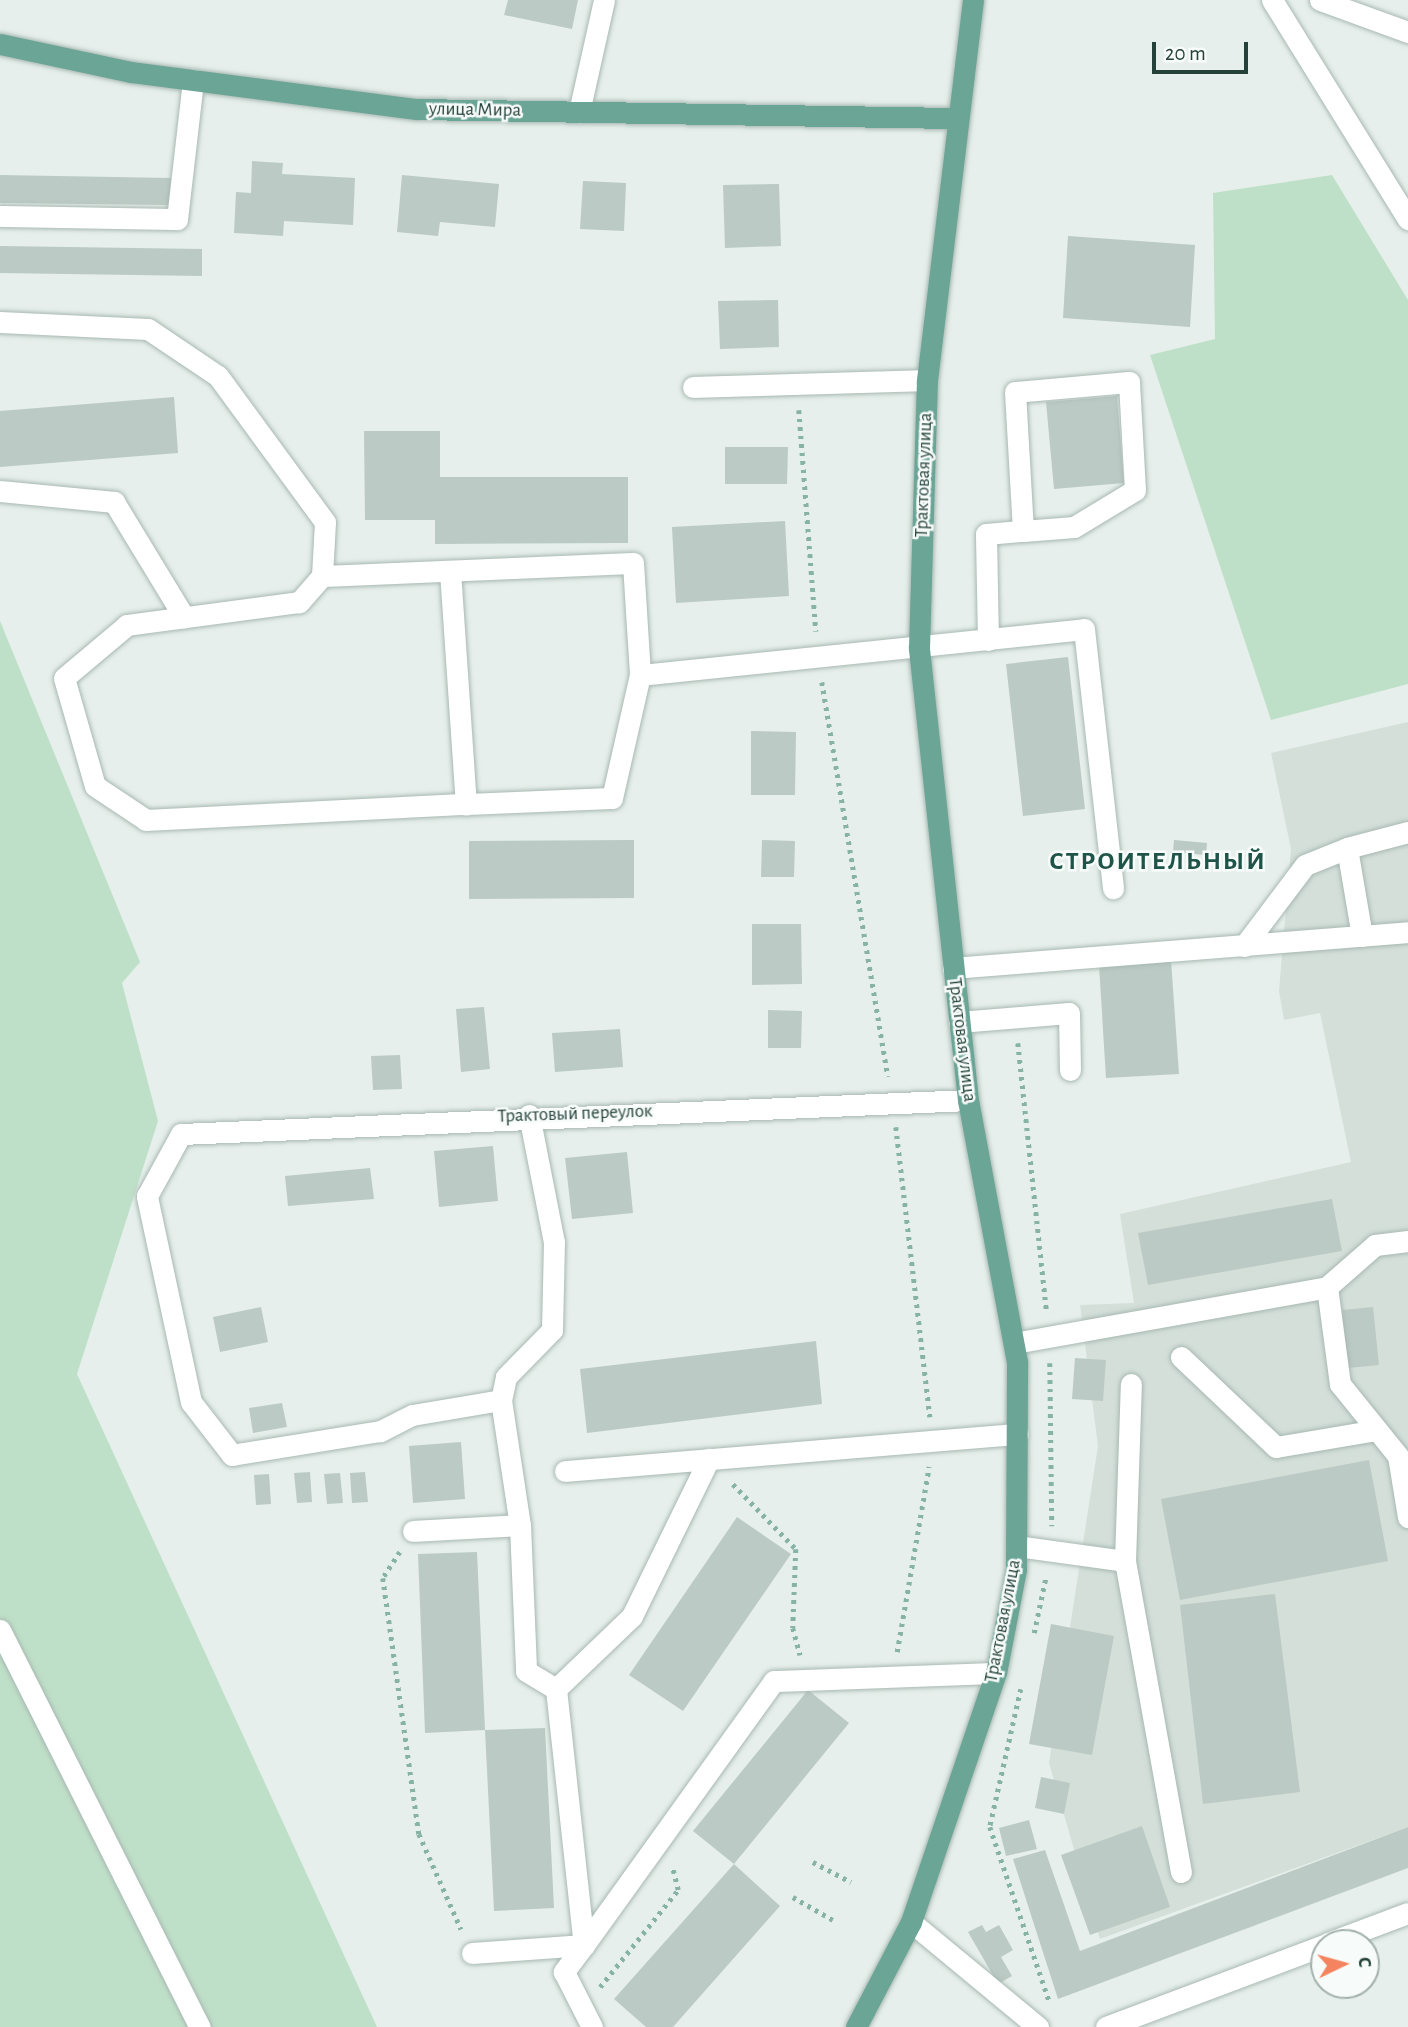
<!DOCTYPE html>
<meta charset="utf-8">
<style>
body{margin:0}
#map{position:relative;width:1408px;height:2027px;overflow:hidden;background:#e6efeb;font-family:"Alegreya Sans",sans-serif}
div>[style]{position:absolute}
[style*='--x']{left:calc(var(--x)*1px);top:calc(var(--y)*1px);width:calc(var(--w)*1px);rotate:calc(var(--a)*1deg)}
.built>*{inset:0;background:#d4dfda}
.green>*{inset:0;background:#bfe0c8}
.building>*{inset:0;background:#bbcac4}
.path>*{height:4.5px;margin-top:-2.25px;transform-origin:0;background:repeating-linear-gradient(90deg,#86b3a5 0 3.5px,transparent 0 8.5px)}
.roads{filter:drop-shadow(0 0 2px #a8b8b2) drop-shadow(0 0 2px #a8b8b2)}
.minor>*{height:21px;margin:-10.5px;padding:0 10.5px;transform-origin:10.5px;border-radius:10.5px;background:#fff}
.major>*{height:21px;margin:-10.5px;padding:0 10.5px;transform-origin:10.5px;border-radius:10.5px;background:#6aa596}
span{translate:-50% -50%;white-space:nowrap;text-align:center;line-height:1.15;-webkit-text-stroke:5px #f7fbf9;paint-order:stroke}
.street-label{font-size:19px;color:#24423a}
.district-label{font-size:26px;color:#1f5548;font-weight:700;letter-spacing:2px}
.north{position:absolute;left:1310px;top:1929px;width:70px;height:70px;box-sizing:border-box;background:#f7fbf9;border:2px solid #a3b1ad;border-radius:50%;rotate:85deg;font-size:19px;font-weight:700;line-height:28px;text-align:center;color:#24423a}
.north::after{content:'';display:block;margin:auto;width:24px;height:32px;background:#f4845f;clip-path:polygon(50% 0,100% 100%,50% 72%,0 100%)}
.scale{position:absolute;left:1152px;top:42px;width:96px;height:32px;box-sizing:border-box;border:4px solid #24423a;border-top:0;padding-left:9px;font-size:21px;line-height:24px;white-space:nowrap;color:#24423a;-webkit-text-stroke:5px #f7fbf9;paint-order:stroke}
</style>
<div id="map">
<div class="built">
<i style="clip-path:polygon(1408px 722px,1408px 1827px,1100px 1939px,1049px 1763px,1098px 1446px,1080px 1305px,1134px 1303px,1120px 1214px,1351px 1162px,1320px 1013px,1284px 1020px,1279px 991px,1291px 849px,1271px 753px)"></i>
</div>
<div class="green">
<i style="clip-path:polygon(1332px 175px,1408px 300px,1408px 684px,1271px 720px,1150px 355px,1215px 339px,1213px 193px)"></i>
<i style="clip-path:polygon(0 621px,140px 962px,122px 983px,158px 1121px,77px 1374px,377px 2027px,0 2027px)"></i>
</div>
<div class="building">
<i style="clip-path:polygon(508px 0,578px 0,572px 29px,504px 15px)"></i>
<i style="clip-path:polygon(252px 161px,283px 163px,282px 174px,355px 178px,353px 225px,284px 221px,283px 236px,234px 233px,236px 192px,251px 193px)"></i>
<i style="clip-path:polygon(0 175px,171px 178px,170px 205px,0 203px)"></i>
<i style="clip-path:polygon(402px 175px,499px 184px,495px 227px,440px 222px,438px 236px,397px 232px)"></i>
<i style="clip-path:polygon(583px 181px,626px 183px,624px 231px,580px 229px)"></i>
<i style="clip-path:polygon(779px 184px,781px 246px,725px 248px,723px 185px)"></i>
<i style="clip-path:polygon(1068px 236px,1195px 245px,1190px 327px,1063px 318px)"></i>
<i style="clip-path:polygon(0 246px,202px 249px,202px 276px,0 273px)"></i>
<i style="clip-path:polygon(778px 300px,779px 347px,720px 349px,718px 301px)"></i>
<i style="clip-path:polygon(1117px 396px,1124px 483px,1054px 489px,1046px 402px)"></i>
<i style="clip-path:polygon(174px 397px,178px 453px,0 467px,0 411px)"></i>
<i style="clip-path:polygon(364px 431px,440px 431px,440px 477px,628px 477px,628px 543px,435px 544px,435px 520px,365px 520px)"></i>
<i style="clip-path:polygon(725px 447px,788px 447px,787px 484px,725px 484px)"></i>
<i style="clip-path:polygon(785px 521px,789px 596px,676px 603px,672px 527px)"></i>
<i style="clip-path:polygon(1068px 657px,1085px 809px,1023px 816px,1006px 664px)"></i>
<i style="clip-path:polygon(751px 731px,796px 732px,795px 795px,751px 795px)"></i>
<i style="clip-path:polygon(634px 840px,634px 898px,469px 899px,469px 841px)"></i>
<i style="clip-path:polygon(762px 840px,795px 841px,794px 877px,761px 877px)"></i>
<i style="clip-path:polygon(1174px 840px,1207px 843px,1206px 855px,1173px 852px)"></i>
<i style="clip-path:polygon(752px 924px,801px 924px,802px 984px,752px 985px)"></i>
<i style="clip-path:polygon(1171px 960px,1179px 1074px,1106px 1078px,1099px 965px)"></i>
<i style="clip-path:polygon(484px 1007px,490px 1069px,461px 1072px,456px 1009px)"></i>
<i style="clip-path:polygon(768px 1010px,802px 1011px,801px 1048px,768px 1048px)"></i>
<i style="clip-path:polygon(620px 1029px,623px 1067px,555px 1072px,552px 1033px)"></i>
<i style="clip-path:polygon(400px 1055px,402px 1089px,373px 1090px,371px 1056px)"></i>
<i style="clip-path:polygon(493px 1146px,498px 1201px,439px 1207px,434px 1151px)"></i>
<i style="clip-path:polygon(627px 1152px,633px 1213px,572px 1219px,565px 1158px)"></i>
<i style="clip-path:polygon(370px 1168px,374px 1199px,288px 1206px,285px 1176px)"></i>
<i style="clip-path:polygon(1332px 1199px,1342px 1251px,1148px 1285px,1138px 1233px)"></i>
<i style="clip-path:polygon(261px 1307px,268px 1342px,220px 1352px,213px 1317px)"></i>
<i style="clip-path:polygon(1373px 1307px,1379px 1365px,1348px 1368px,1342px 1310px)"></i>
<i style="clip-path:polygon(816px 1341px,822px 1404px,587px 1433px,580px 1369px)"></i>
<i style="clip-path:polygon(1075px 1358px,1106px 1360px,1103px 1401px,1072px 1399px)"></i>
<i style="clip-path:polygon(282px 1403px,287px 1427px,253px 1433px,249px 1408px)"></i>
<i style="clip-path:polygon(461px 1442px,465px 1499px,413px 1503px,409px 1446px)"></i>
<i style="clip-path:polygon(1369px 1460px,1388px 1561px,1180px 1600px,1161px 1499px)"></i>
<i style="clip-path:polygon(310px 1472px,312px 1502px,297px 1503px,294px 1473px)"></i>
<i style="clip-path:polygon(365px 1472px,368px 1502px,352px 1503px,350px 1473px)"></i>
<i style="clip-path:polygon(340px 1473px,343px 1503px,327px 1504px,324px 1474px)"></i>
<i style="clip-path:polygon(269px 1474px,271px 1504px,256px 1505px,254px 1475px)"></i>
<i style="clip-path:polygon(737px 1517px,791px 1554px,683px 1711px,629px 1675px)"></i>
<i style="clip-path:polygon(477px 1552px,485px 1730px,545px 1728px,554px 1908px,494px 1911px,485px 1730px,425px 1733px,418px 1554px)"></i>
<i style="clip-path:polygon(1275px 1594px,1300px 1792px,1203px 1804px,1180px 1605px)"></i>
<i style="clip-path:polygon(1051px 1624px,1114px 1636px,1092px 1755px,1029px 1744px)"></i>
<i style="clip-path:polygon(808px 1690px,849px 1723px,734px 1864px,693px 1831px)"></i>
<i style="clip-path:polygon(1041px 1777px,1070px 1783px,1064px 1814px,1035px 1808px)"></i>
<i style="clip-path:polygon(1029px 1820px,1037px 1849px,1006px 1856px,999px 1828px)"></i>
<i style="clip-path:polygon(1142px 1826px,1170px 1907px,1090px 1935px,1061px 1855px)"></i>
<i style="clip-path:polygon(1408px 1827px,1408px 1868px,1058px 1999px,1013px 1859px,1045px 1850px,1080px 1951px)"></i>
<i style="clip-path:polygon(734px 1864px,780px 1906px,673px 2027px,646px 2027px,614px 1999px)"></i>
<i style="clip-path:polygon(982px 1925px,986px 1932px,999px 1925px,1013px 1950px,1001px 1957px,1012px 1976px,998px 1984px,968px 1932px)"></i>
</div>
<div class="path">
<i style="--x:799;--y:410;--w:222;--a:85.6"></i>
<i style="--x:822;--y:682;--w:400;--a:80.5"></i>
<i style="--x:1018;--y:1043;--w:272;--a:83.9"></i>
<i style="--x:896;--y:1127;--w:292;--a:83.3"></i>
<i style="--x:1050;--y:1363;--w:163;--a:89.3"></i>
<i style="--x:733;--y:1484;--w:91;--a:45.9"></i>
<i style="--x:796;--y:1549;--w:79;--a:92.2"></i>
<i style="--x:793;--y:1628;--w:28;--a:75"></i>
<i style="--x:400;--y:1552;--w:31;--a:123"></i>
<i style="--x:383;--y:1578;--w:259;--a:82"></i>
<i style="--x:419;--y:1834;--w:104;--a:66.1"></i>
<i style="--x:1034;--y:1633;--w:58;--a:-78.1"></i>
<i style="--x:897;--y:1652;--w:188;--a:-80.2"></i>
<i style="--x:1021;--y:1689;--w:141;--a:102.7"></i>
<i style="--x:990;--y:1827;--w:183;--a:71.2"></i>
<i style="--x:813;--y:1862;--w:43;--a:27.8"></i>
<i style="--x:793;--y:1897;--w:46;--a:29.9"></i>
<i style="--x:600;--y:1987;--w:124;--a:-51.2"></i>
<i style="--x:678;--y:1890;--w:25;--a:-104"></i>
</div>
<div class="roads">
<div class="minor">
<i style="--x:1272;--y:0;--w:258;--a:58.2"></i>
<i style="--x:1320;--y:0;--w:94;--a:20"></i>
<i style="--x:579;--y:112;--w:115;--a:-77.4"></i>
<i style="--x:0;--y:216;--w:177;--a:1"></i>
<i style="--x:177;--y:219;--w:140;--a:-83.4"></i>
<i style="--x:0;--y:322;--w:148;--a:2.7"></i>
<i style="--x:148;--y:329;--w:84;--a:33.9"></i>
<i style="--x:218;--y:376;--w:181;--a:53.8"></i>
<i style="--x:325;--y:522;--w:54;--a:93.2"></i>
<i style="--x:322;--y:576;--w:35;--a:131"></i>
<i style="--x:299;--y:602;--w:174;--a:172.4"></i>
<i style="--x:127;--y:625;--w:82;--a:139.9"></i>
<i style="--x:64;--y:678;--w:112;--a:74"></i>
<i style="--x:95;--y:786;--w:61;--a:33.7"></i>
<i style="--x:146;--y:820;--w:320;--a:-2.9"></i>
<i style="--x:693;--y:387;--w:234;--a:-1.7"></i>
<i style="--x:0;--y:491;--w:115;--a:5.5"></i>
<i style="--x:114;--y:502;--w:135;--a:58.7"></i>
<i style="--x:450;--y:571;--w:234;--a:86.1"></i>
<i style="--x:466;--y:804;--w:146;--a:-2.4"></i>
<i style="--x:612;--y:798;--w:126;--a:-77.2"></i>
<i style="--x:322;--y:576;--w:311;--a:-2.4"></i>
<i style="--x:633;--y:563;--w:112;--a:86.4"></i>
<i style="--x:640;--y:675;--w:446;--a:-5.9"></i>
<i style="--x:1084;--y:629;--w:261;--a:83.6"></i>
<i style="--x:988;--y:640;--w:106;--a:-91.1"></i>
<i style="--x:986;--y:534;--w:37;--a:-5"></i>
<i style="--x:1023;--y:531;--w:51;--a:-4.5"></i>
<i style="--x:1074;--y:527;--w:71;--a:-31.2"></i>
<i style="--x:1135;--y:490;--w:108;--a:-93.2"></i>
<i style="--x:1129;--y:382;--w:114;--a:175"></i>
<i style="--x:1015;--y:392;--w:139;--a:86.7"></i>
<i style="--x:1362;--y:936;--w:89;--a:-99.7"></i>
<i style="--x:1347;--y:848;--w:63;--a:-14.7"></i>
<i style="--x:1244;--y:946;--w:101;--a:-53"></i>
<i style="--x:1305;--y:865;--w:45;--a:-22"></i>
<i style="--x:953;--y:968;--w:456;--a:-4.5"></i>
<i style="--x:959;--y:1022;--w:110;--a:-4.7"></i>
<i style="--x:1069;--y:1013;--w:57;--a:89"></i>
<i style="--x:529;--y:1115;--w:129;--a:78.9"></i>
<i style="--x:554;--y:1242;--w:88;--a:91.3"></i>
<i style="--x:552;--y:1330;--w:66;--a:134.4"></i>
<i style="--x:506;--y:1377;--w:24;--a:102"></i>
<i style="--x:501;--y:1400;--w:126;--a:81.4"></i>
<i style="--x:520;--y:1525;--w:146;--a:87.6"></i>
<i style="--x:526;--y:1671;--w:35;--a:31"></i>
<i style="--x:556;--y:1689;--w:258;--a:83.8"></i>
<i style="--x:584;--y:1945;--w:34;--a:127"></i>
<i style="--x:564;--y:1972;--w:62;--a:63"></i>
<i style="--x:1327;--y:1287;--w:64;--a:-41.2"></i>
<i style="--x:1375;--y:1245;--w:33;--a:-7"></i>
<i style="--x:1014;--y:1343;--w:318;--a:-10.1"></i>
<i style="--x:1327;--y:1287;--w:98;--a:82.4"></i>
<i style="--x:1340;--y:1384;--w:92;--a:51.1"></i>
<i style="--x:1398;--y:1456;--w:62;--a:80.7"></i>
<i style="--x:1181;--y:1357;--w:131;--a:43.5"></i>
<i style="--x:1276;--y:1447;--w:102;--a:-9.6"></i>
<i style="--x:501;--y:1400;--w:90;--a:170.4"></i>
<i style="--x:412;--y:1415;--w:36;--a:153"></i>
<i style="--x:380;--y:1431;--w:150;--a:170.8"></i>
<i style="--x:232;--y:1455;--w:67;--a:-127.7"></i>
<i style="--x:191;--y:1402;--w:211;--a:-102.1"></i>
<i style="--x:147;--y:1196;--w:71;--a:-61.3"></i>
<i style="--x:181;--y:1134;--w:788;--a:-2.47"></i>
<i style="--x:565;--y:1471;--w:454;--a:-4.7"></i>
<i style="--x:413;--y:1531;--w:107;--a:-3.2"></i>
<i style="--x:1017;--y:1546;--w:109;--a:7.9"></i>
<i style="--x:1125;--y:1561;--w:316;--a:79.8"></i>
<i style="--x:1125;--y:1561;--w:177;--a:-88.1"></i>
<i style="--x:0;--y:1630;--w:445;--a:63.3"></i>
<i style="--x:556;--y:1689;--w:105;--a:-43.8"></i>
<i style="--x:632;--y:1616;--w:175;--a:-63.9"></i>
<i style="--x:911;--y:1922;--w:165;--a:39.6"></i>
<i style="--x:1328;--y:1943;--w:85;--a:-20.6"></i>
<i style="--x:472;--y:1953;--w:112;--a:-4.1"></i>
<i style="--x:584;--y:1945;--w:325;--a:-54.3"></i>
<i style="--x:774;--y:1681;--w:222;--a:-2.1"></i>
<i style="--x:1106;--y:2027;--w:233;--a:-20.6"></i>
</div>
<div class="major">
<i style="--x:0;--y:44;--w:134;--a:12.1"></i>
<i style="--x:131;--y:72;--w:287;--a:7.4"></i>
<i style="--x:416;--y:109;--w:539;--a:0.96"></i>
<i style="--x:856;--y:2027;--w:119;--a:-62.4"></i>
<i style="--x:911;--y:1922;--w:263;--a:-71.2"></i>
<i style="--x:996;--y:1673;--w:106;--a:-79.1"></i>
<i style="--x:1016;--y:1569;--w:207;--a:-89.7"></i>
<i style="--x:1017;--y:1362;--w:267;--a:-100.6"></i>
<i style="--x:968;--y:1100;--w:455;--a:-96.2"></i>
<i style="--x:919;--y:648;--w:268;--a:-88.3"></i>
<i style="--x:927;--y:380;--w:383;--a:-83.1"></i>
</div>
</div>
<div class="street-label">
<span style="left:475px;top:110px;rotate:1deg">улица Мира</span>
<span style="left:924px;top:475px;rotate:-88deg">Трактовая улица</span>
<span style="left:962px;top:1040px;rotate:83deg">Трактовая улица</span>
<span style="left:575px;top:1114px;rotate:-2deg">Трактовый переулок</span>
<span style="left:1003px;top:1621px;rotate:-79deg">Трактовая улица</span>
</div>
<div class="district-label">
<span style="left:1158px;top:862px">СТРОИТЕЛЬНЫЙ</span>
</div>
<div class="north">С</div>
<div class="scale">20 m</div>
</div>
